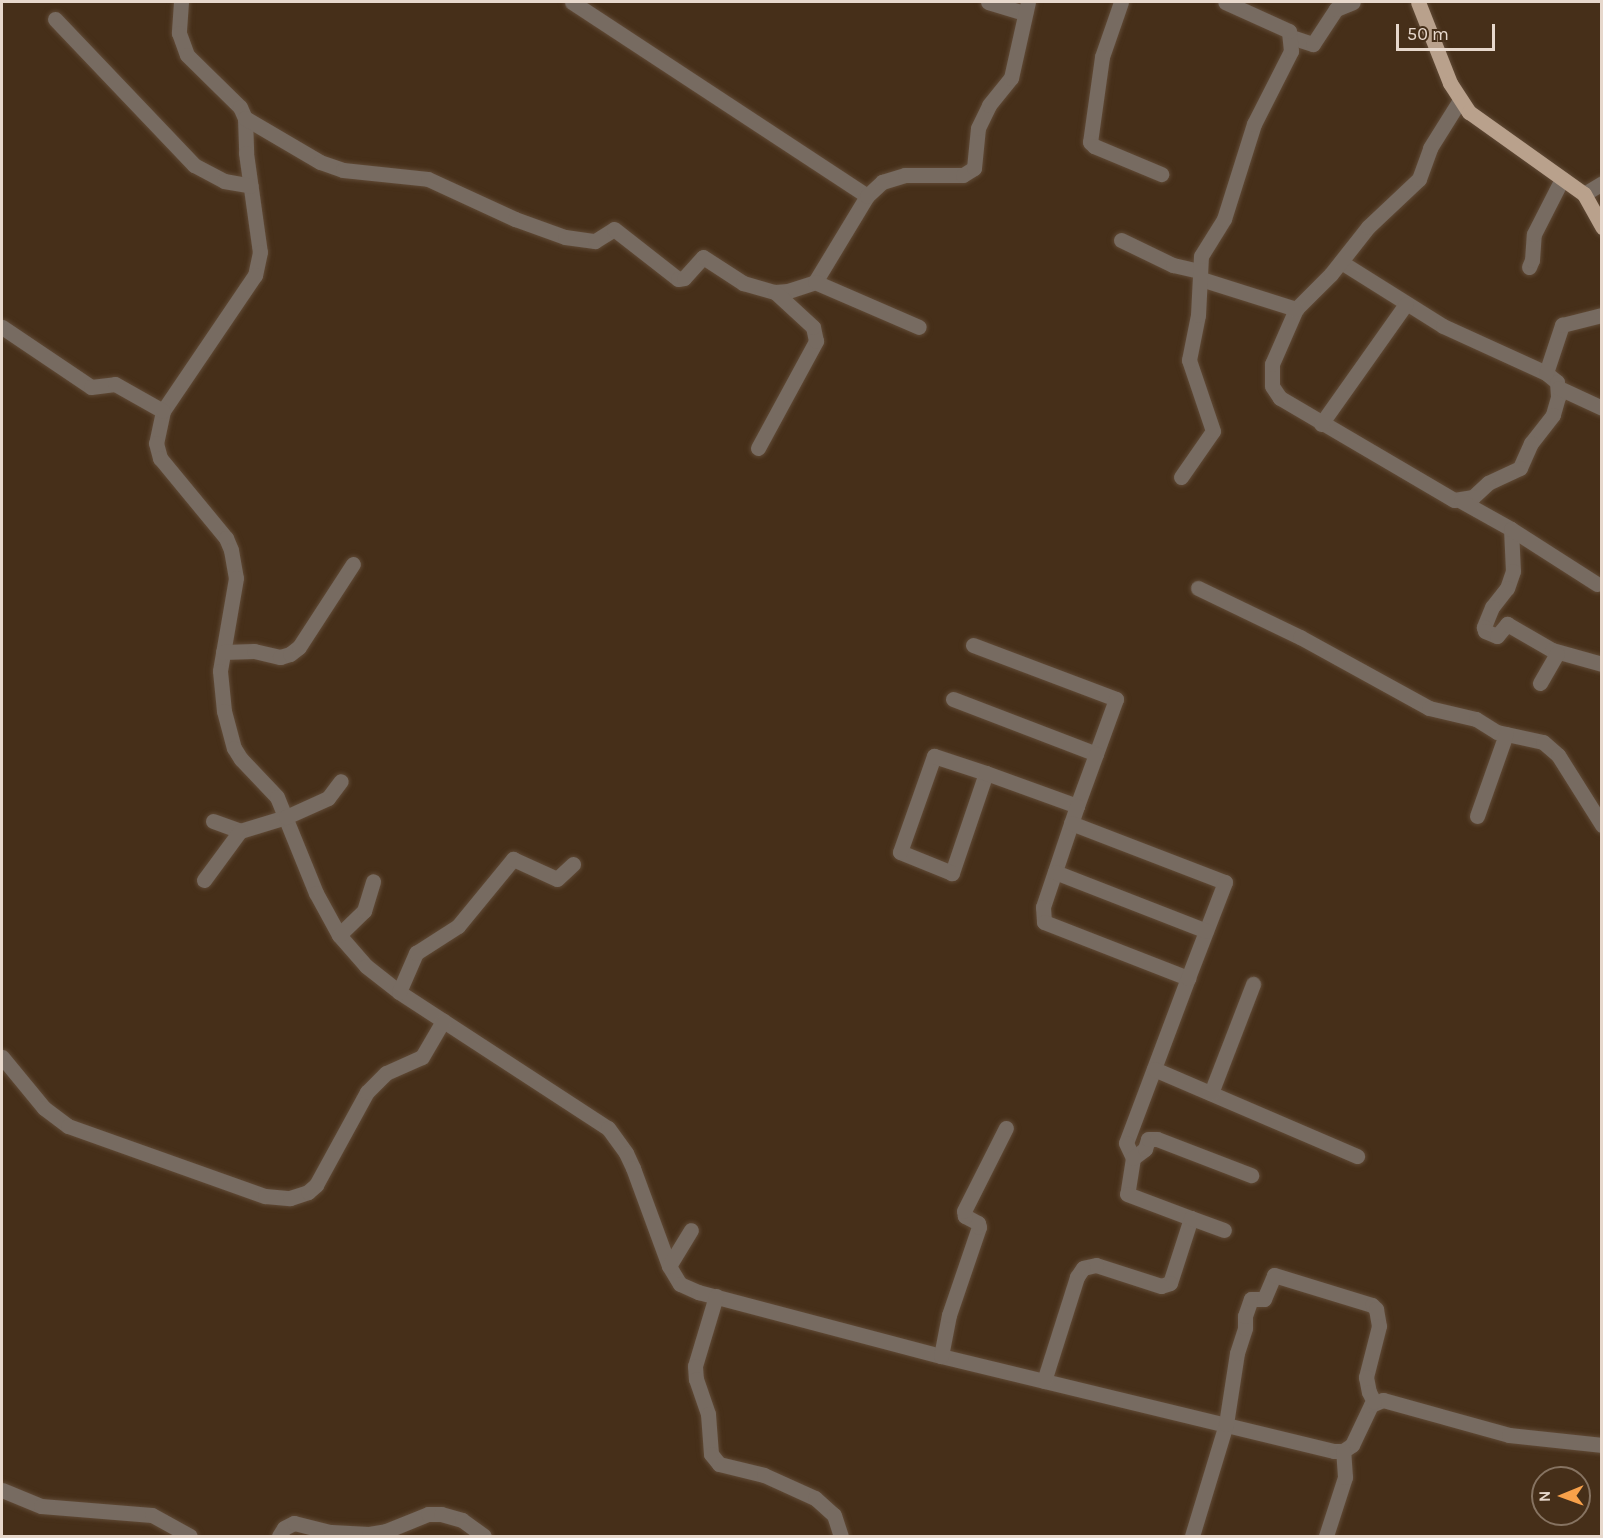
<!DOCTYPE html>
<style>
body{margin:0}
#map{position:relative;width:1603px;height:1538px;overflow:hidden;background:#462f19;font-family:Karla,sans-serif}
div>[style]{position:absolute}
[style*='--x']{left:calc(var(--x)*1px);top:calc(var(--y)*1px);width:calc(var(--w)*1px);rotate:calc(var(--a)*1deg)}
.roads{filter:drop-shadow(0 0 2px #604a36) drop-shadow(0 0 2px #604a36)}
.minor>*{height:15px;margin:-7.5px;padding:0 7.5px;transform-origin:7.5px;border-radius:7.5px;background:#776b61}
.major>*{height:15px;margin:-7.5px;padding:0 7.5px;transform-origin:7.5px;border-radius:7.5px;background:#b9a18c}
span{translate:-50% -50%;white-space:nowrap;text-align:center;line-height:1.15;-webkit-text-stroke:4.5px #462f19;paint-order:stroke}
.frame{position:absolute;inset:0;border:3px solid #e7d8cc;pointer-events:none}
.north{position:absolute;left:1531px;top:1466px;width:60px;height:60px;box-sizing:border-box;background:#462f19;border:2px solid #867361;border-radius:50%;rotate:269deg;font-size:16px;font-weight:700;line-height:24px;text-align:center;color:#e7d8cc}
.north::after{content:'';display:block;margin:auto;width:21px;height:27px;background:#f8a14a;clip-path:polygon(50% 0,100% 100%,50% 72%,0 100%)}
.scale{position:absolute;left:1396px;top:24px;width:99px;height:27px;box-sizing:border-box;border:3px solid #e7d8cc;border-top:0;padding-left:8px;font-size:18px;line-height:21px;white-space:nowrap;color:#e7d8cc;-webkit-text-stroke:4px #462f19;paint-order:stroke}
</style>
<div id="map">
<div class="roads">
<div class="minor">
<i style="--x:181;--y:2;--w:31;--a:94"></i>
<i style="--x:179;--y:33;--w:23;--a:70"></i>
<i style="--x:187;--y:55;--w:74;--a:44.5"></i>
<i style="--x:240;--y:107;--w:12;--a:66"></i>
<i style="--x:245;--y:118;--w:35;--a:88"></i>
<i style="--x:246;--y:153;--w:100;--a:82"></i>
<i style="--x:260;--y:252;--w:24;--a:102"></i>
<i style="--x:255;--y:275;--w:164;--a:124.1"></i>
<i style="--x:163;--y:411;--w:33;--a:102"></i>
<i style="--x:156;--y:443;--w:16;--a:75"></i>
<i style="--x:160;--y:458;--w:104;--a:50.5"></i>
<i style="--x:226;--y:538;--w:13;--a:67"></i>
<i style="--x:231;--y:550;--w:28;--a:80"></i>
<i style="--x:236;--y:578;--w:94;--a:99.8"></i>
<i style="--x:220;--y:671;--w:40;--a:84.3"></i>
<i style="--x:224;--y:711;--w:38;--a:75"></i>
<i style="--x:234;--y:748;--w:13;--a:58"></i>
<i style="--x:241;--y:759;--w:52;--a:46.5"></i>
<i style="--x:277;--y:797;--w:104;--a:67.9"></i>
<i style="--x:316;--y:893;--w:48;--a:61.3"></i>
<i style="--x:339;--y:935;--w:41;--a:48.9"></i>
<i style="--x:366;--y:966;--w:42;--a:38.2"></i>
<i style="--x:399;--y:992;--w:249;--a:33.1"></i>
<i style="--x:608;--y:1128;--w:31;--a:54"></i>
<i style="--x:626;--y:1153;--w:17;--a:65"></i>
<i style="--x:633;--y:1168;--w:104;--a:69.8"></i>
<i style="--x:669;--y:1266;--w:21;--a:59"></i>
<i style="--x:680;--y:1284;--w:20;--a:24"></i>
<i style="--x:698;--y:1292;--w:251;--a:14.8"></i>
<i style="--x:941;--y:1356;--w:404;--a:13.6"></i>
<i style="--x:1334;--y:1451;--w:9;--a:0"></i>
<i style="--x:1343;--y:1451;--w:11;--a:-34"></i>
<i style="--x:1352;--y:1445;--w:44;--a:-64.6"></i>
<i style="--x:1371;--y:1405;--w:13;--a:-23"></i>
<i style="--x:1383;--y:1400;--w:131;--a:15.5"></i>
<i style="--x:1509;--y:1435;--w:94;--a:6.1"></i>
<i style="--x:572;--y:2;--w:353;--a:33.3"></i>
<i style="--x:988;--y:2;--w:39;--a:17"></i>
<i style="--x:1121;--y:2;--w:58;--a:109.1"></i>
<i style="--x:1102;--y:57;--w:86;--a:98"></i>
<i style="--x:1090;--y:142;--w:6;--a:45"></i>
<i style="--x:1094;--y:146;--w:73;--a:22.7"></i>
<i style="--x:55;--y:19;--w:202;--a:46.4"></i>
<i style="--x:194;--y:165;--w:34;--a:28"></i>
<i style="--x:224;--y:181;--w:27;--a:10"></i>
<i style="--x:1291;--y:37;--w:23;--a:18"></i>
<i style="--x:1313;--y:44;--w:42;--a:-56.7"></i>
<i style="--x:1336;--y:9;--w:18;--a:-22"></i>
<i style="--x:245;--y:118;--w:87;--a:30.4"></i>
<i style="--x:320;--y:162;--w:24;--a:19"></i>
<i style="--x:343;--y:170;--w:85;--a:6"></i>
<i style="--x:428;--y:179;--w:96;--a:24.7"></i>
<i style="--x:515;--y:219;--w:53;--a:19.8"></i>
<i style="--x:565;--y:237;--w:30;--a:8"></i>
<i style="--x:595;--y:241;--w:22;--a:-32"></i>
<i style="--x:614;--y:229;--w:81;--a:38"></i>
<i style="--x:678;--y:279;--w:6;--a:-9"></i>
<i style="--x:684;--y:278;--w:28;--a:-48"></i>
<i style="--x:703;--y:257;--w:48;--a:33"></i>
<i style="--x:743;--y:283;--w:33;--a:16"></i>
<i style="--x:775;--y:292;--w:13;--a:-4"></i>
<i style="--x:788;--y:291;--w:28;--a:-18"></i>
<i style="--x:815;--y:282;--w:100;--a:-58.8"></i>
<i style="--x:867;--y:196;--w:21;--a:-43"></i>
<i style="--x:882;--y:182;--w:24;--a:-17"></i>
<i style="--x:905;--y:175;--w:58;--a:0"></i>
<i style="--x:963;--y:175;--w:13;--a:-32"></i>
<i style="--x:974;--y:168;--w:40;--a:-84.3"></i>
<i style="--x:978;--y:128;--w:25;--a:-64"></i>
<i style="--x:989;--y:105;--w:35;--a:-51"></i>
<i style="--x:1011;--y:78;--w:78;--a:-77.4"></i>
<i style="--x:1584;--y:194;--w:21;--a:-31"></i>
<i style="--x:1121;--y:240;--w:58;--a:25.7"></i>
<i style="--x:1173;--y:265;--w:28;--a:13"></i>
<i style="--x:1341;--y:262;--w:120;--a:32.1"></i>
<i style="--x:1443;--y:326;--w:113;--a:24.5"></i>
<i style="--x:1546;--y:373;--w:14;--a:39"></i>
<i style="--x:1557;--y:382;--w:15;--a:86"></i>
<i style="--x:1558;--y:397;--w:19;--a:106"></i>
<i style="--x:1553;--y:415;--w:36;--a:128"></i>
<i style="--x:1531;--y:443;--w:27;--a:114"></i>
<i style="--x:1520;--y:468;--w:35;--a:155"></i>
<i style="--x:1488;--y:483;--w:21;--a:137"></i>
<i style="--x:1473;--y:497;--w:19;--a:171"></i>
<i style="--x:1454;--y:500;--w:202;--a:-149.6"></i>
<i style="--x:1280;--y:398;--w:14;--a:-124"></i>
<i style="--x:1272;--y:386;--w:22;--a:-90"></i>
<i style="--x:1272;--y:364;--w:60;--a:-66.4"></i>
<i style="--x:1296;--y:309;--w:49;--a:-45"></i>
<i style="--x:1331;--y:274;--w:60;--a:-51.8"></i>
<i style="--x:1368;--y:227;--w:70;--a:-43.3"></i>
<i style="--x:1419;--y:179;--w:33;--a:-70"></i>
<i style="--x:1430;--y:148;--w:57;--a:-58"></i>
<i style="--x:1529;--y:267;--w:8;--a:-67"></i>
<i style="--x:1532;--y:260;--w:26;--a:-86"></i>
<i style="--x:1534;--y:234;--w:62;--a:-63"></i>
<i style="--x:1201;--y:279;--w:100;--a:17.5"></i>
<i style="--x:815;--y:282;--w:113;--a:23.4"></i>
<i style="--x:2;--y:327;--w:107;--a:34"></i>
<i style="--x:91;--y:387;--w:24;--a:-7"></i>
<i style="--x:115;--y:384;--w:55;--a:29.4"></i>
<i style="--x:1546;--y:373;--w:51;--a:-71.6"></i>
<i style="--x:1562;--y:325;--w:41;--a:-14"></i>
<i style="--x:1559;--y:388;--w:47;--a:24.9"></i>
<i style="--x:1321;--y:424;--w:147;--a:-54.7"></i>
<i style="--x:758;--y:448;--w:122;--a:-61.5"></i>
<i style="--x:816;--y:341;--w:14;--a:-102"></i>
<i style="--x:813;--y:327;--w:52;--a:-137.4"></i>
<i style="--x:1181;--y:477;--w:56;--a:-55.2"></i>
<i style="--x:1213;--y:431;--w:75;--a:-108.7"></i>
<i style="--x:1189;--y:360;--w:46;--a:-78.7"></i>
<i style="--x:1198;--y:315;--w:59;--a:-87.1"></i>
<i style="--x:1201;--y:256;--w:44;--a:-58.1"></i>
<i style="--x:1224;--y:219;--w:100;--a:-72.5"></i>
<i style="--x:1254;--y:124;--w:82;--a:-63.1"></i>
<i style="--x:1291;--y:51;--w:20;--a:-96"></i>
<i style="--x:1289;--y:31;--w:70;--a:-155.6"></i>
<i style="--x:1461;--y:501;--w:57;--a:29.2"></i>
<i style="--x:1511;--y:529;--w:42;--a:87.3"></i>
<i style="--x:1513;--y:571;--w:18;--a:109"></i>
<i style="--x:1507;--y:588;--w:24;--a:128"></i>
<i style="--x:1492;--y:607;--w:22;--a:112"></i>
<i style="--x:1484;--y:627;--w:4;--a:76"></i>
<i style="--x:1485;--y:631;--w:13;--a:23"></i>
<i style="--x:1497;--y:636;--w:16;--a:-50"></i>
<i style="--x:1507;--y:624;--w:52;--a:30"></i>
<i style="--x:1552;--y:650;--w:52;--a:15.6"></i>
<i style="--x:1511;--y:529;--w:102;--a:32.6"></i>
<i style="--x:1198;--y:588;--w:113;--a:25.7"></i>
<i style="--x:1300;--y:637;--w:147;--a:28.8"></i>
<i style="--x:1429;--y:708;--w:48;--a:13.2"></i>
<i style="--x:1476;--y:719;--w:25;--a:32"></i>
<i style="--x:1497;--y:732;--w:47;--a:12.3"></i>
<i style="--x:1543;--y:742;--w:20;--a:41"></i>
<i style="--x:1558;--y:755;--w:83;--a:57.8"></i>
<i style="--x:973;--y:645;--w:153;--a:20.7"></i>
<i style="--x:1116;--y:699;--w:59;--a:110"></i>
<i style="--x:223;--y:652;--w:31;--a:-2"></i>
<i style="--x:254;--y:651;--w:27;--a:13"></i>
<i style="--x:280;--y:657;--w:10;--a:-17"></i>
<i style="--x:290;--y:654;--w:11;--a:-38"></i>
<i style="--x:299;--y:647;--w:99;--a:-57"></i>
<i style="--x:1540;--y:683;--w:34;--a:-60"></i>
<i style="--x:953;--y:699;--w:153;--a:21"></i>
<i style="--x:1096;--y:754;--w:55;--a:110.1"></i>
<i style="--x:986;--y:773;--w:106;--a:108.8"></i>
<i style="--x:952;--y:873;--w:56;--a:-158"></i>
<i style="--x:900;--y:852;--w:102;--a:-70.5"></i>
<i style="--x:934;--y:756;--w:55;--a:18.1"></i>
<i style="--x:986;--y:773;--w:97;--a:19.9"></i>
<i style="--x:1077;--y:806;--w:107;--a:108.6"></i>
<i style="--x:1043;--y:907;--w:15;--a:86"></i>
<i style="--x:1044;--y:922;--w:155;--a:21.3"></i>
<i style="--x:1188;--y:978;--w:176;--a:110.6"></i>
<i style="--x:1126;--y:1143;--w:17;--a:65"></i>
<i style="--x:1133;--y:1158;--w:36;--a:99"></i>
<i style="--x:1127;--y:1194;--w:68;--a:20.6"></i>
<i style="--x:1191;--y:1218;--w:68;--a:107.9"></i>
<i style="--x:1170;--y:1283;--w:9;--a:162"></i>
<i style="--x:1161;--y:1286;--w:68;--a:-162.1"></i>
<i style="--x:1096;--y:1265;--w:13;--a:167"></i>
<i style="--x:1083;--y:1268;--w:11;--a:124"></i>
<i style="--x:1077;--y:1277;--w:109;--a:107.6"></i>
<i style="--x:1477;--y:816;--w:87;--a:-70.5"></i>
<i style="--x:213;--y:821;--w:29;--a:20"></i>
<i style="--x:240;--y:831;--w:48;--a:-16.9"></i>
<i style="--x:286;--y:817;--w:46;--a:-24.3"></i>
<i style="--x:328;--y:798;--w:21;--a:-53"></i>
<i style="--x:1071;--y:823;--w:165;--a:21"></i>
<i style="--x:1225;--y:882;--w:103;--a:111.1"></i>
<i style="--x:1055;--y:872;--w:162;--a:21.3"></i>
<i style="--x:204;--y:880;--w:61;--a:-53.7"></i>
<i style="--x:339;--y:935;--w:35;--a:-44"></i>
<i style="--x:364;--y:911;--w:31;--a:-73"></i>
<i style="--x:399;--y:992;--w:43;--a:-66.4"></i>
<i style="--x:416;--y:953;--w:50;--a:-32.7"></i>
<i style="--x:458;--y:926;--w:87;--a:-50.6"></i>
<i style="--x:513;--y:859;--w:48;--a:24.4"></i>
<i style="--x:557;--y:879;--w:22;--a:-43"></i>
<i style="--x:2;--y:1057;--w:66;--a:50.5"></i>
<i style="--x:44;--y:1108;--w:30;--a:37"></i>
<i style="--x:68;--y:1126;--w:209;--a:19.6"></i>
<i style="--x:265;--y:1196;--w:25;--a:5"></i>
<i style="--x:290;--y:1198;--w:19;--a:-18"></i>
<i style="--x:308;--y:1192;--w:11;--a:-41"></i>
<i style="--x:316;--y:1185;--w:106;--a:-61.3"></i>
<i style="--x:367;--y:1092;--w:27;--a:-45"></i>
<i style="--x:386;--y:1073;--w:39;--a:-24"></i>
<i style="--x:422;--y:1057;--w:42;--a:-59.7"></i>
<i style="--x:1154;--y:1069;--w:221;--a:23.2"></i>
<i style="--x:1211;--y:1093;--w:117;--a:-68.9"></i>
<i style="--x:1133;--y:1158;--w:15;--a:-37"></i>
<i style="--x:1145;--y:1149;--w:10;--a:-73"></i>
<i style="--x:1148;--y:1139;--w:9;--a:0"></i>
<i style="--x:1157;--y:1139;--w:101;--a:21"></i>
<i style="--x:1191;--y:1218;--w:35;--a:20"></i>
<i style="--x:669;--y:1266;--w:42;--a:-58.6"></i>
<i style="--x:716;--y:1296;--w:73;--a:106.7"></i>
<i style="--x:695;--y:1366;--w:13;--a:86"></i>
<i style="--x:696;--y:1379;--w:37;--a:71"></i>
<i style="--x:708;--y:1414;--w:40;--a:85.7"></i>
<i style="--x:711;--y:1454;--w:13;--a:51"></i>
<i style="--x:719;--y:1464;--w:46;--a:13.7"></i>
<i style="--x:764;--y:1475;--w:56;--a:24.3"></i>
<i style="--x:815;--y:1498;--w:25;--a:42"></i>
<i style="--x:834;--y:1515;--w:22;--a:72"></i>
<i style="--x:941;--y:1356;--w:42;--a:-79"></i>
<i style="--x:949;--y:1315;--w:93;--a:-71.2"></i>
<i style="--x:979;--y:1227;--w:4;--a:-104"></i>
<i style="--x:978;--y:1223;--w:15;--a:-152"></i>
<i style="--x:965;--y:1216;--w:5;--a:-101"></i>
<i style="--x:964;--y:1211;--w:93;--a:-63.2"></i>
<i style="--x:2;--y:1490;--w:42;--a:22.3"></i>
<i style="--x:41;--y:1506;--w:111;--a:4.6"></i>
<i style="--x:152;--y:1515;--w:43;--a:28.9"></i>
<i style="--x:279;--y:1536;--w:9;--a:-58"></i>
<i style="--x:284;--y:1528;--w:11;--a:-27"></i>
<i style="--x:294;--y:1523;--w:38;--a:14"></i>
<i style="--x:331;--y:1532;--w:38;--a:3"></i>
<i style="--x:369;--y:1534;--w:17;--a:-10"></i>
<i style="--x:386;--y:1531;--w:45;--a:-22"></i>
<i style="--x:428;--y:1514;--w:13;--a:0"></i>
<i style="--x:441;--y:1514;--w:22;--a:16"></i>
<i style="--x:462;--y:1520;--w:27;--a:36"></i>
<i style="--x:1192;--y:1536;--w:117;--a:-73.1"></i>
<i style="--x:1226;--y:1424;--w:72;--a:-81.2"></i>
<i style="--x:1237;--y:1353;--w:26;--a:-72"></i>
<i style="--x:1245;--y:1328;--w:12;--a:-90"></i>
<i style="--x:1245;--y:1316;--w:18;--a:-71"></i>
<i style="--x:1251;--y:1299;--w:13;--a:0"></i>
<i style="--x:1264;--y:1299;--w:26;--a:-67"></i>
<i style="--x:1274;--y:1275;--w:102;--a:17"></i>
<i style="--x:1372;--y:1305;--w:6;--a:45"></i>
<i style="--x:1376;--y:1309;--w:17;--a:80"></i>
<i style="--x:1379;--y:1326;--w:53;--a:104.3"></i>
<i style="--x:1366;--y:1377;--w:15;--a:79"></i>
<i style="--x:1369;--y:1392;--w:11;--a:63"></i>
<i style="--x:1326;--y:1536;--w:62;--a:-72.1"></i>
<i style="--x:1345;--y:1477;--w:26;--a:-94"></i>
</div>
<div class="major">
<i style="--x:1418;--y:2;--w:87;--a:68.4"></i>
<i style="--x:1450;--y:83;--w:35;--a:57"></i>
<i style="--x:1469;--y:112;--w:141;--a:35.5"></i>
<i style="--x:1584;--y:194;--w:38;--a:61"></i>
</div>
</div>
<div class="frame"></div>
<div class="north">N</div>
<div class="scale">50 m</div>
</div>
